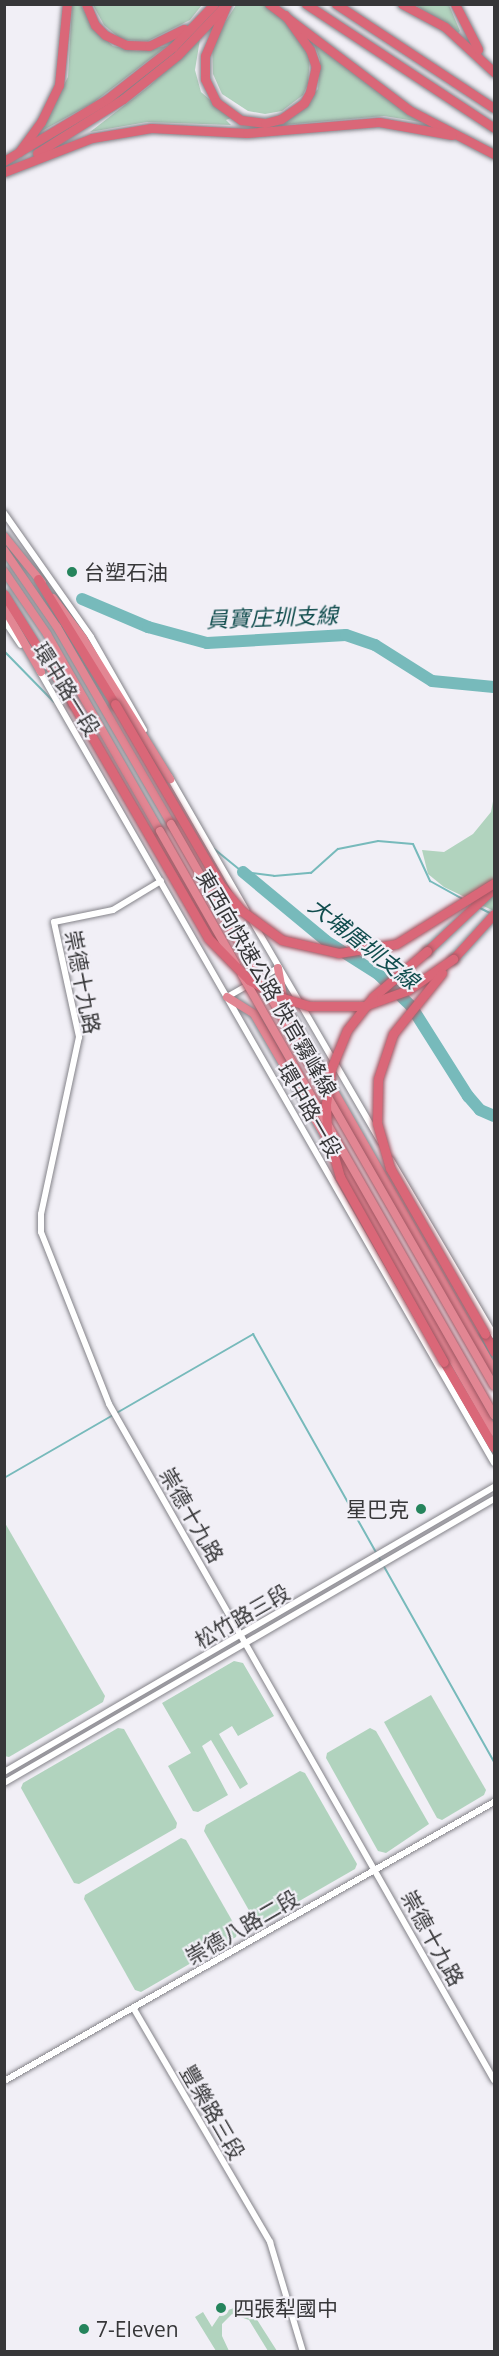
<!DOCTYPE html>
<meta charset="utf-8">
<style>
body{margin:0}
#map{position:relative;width:499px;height:2356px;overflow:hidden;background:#f1eff6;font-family:"Open Sans","Noto Sans TC",sans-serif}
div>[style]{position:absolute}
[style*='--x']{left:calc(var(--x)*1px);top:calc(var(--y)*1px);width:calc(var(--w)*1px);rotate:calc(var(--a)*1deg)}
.green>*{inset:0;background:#b1d3be}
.stream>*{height:2px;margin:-1px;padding:0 1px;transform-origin:1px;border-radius:1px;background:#77babb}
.river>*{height:12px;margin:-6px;padding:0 6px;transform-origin:6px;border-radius:6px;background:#77babb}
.roads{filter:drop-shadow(0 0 2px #848389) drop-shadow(0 0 2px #848389)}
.tertiary>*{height:6px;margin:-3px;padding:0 3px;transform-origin:3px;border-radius:3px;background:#fff}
.trunk>*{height:8px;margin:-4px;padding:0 4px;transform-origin:4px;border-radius:4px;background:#e28693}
.motorway>*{height:9px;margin:-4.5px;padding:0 4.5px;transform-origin:4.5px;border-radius:4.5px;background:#da6778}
.bridges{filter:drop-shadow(0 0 2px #a15662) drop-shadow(0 0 2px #a15662)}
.trunk-bridge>*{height:8px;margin:-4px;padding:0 4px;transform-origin:4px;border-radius:4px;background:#e28693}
.motorway-bridge>*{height:9px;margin:-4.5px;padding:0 4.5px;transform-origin:4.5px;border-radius:4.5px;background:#da6778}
.dots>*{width:16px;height:16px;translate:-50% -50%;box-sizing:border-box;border:3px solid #f1eff6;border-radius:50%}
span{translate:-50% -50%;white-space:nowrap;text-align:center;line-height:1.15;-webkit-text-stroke:4.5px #f1eff6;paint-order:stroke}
.poi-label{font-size:21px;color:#373739}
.left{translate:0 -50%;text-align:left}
.right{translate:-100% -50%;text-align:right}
.street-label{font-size:21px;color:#373739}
.water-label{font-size:22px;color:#114d4e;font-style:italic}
.frame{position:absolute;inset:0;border:6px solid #373739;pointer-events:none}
</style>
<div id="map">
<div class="green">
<i style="clip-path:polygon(72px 5px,81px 5px,93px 27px,113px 46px,137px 51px,167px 46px,93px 103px,38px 133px,68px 77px)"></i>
<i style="clip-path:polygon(93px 5px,202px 5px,190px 20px,148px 41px,122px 40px,104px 25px)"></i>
<i style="clip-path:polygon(236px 5px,267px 5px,287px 20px,310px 56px,308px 84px,303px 95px,282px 111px,265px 114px,248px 111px,222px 94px,213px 74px,212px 43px)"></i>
<i style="clip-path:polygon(415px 5px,449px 5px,460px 31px,458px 33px)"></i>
<i style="clip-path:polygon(200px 39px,195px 70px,201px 92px,231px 118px,226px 120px,231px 125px,147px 122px,90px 132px,148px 87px)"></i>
<i style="clip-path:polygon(313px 40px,422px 118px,421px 122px,384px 116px,283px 125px,318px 89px,320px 60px)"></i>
<i style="clip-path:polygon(494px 796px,494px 911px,444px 887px,428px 874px,422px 850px,444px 852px,473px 834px,491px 812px)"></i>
<i style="clip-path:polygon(5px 1523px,105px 1696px,103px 1702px,9px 1757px,4px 1756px)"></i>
<i style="clip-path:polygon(234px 1661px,243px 1663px,274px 1716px,238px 1736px,232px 1726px,219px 1734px,248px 1784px,240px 1789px,211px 1740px,202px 1746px,228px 1795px,198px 1812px,193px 1811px,168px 1766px,191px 1753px,162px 1703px)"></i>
<i style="clip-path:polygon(431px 1695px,486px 1790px,484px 1795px,442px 1820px,437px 1818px,384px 1722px)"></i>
<i style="clip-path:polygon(118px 1728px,124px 1729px,177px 1823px,176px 1828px,79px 1884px,74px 1883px,21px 1788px,23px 1783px)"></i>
<i style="clip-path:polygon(370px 1728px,376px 1731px,429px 1824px,386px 1853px,378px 1851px,326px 1758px,327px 1753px)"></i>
<i style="clip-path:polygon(300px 1771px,305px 1773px,357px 1864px,355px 1869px,261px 1923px,255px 1921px,204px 1831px,206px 1825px)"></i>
<i style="clip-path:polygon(181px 1838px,186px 1840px,238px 1931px,236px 1937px,141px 1992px,135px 1990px,84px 1899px,85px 1895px)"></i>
<i style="clip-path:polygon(237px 2307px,254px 2315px,277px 2351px,268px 2351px,249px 2320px,232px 2314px,222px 2324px,222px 2336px,229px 2351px,216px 2351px,195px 2317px,203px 2312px,212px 2327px,222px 2312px)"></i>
</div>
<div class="stream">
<i style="--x:4;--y:651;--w:71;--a:45.6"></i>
<i style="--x:81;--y:729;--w:4;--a:45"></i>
<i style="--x:213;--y:848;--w:38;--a:39"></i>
<i style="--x:243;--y:872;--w:31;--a:7"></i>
<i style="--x:274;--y:876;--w:37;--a:-5"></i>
<i style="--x:311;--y:873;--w:36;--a:-42"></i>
<i style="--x:338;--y:849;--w:41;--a:-11.3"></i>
<i style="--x:378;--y:841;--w:35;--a:5"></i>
<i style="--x:413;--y:844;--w:41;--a:65.3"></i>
<i style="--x:430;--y:881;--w:37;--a:29"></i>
<i style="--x:478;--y:907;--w:16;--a:27"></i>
<i style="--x:4;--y:1478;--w:288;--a:-30"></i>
<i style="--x:253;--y:1334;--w:490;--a:60.6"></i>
</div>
<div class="river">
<i style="--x:82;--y:599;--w:72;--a:23"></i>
<i style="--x:148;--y:627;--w:61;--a:15.2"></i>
<i style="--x:207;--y:643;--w:139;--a:-3.3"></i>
<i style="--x:346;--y:635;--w:31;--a:19"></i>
<i style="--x:375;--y:645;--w:67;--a:32.3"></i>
<i style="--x:432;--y:681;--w:62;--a:5.5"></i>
<i style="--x:243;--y:872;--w:108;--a:39.7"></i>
<i style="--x:326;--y:941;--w:62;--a:32.4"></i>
<i style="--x:378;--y:974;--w:46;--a:44.1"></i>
<i style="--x:411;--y:1006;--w:107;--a:57.7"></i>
<i style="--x:468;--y:1096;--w:18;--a:49"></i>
<i style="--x:480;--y:1110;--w:15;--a:23"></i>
</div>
<div class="roads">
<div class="tertiary">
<i style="--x:4;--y:513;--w:151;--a:54.9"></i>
<i style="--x:91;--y:637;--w:107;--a:60.3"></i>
<i style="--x:4;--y:620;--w:30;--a:56"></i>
<i style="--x:39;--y:670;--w:914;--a:60.15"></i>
<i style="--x:169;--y:776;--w:155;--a:60.1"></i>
<i style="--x:161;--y:881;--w:56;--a:148.9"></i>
<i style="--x:113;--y:910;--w:60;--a:168.5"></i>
<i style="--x:54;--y:922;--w:118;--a:77.7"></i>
<i style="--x:79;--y:1037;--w:181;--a:102.1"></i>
<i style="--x:41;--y:1214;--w:18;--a:90"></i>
<i style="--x:41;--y:1232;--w:185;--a:68.4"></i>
<i style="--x:109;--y:1404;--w:778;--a:60.34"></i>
<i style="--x:251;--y:919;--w:257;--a:59.8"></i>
<i style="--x:227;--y:997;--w:59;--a:-29.6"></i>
<i style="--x:391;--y:1160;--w:203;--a:59.5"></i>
<i style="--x:4;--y:1772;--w:567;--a:-30.18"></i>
<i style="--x:4;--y:1783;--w:566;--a:-30.1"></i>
<i style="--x:134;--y:2009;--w:270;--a:59.7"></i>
<i style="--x:270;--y:2242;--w:115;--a:73.3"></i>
<i style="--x:6;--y:2080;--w:562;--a:-29.67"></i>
</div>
<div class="trunk">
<i style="--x:4;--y:536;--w:60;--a:51"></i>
<i style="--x:4;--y:550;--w:93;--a:55.5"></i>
<i style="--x:57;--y:627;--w:228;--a:59.9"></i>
<i style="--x:4;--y:571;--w:76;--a:55.7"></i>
<i style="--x:47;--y:634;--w:227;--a:60.2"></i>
<i style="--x:53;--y:598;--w:50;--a:53.1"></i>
<i style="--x:83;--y:638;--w:166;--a:58.3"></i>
<i style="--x:4;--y:608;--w:74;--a:60"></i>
<i style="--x:278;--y:968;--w:36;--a:80"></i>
<i style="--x:284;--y:1003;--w:23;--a:61"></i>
<i style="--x:295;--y:1023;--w:400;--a:60.2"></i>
<i style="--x:227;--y:997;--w:32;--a:32"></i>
<i style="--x:254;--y:1014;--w:146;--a:59.9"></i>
<i style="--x:335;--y:1153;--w:321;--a:60.3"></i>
</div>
<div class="motorway">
<i style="--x:86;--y:4;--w:23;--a:67"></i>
<i style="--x:95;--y:25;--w:14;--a:45"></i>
<i style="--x:105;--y:35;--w:23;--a:25"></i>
<i style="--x:126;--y:45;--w:23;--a:2"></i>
<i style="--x:149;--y:46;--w:39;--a:-26"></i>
<i style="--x:227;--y:4;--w:56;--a:112.9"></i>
<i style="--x:205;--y:56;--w:23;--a:90"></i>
<i style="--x:205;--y:79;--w:25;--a:64"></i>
<i style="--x:216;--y:102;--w:31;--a:36"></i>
<i style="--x:241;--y:120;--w:24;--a:7"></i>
<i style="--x:265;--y:123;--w:16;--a:-14"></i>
<i style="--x:281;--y:119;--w:28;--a:-35"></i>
<i style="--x:304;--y:103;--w:13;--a:-61"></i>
<i style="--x:310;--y:92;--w:26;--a:-77"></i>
<i style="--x:316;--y:67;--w:18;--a:-109"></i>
<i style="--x:310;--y:50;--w:43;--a:-125.5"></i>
<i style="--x:269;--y:4;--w:176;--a:37.1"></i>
<i style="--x:409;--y:110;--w:96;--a:27.4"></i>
<i style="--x:306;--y:4;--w:225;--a:33.4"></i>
<i style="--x:336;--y:4;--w:189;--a:33.4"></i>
<i style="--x:402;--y:4;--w:49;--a:28.1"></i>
<i style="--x:445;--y:27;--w:67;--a:42.6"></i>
<i style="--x:455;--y:4;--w:51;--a:62.9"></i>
<i style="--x:19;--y:152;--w:37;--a:-54"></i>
<i style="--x:41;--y:122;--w:41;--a:-64.1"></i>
<i style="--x:59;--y:85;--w:81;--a:-84.4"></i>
<i style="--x:37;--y:153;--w:102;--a:-32.1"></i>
<i style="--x:123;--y:99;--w:70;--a:-38.7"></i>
<i style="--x:178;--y:55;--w:64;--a:-46.3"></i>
<i style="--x:4;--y:161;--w:120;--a:-31"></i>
<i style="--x:107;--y:99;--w:84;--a:-38.2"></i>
<i style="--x:173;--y:47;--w:59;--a:-46.4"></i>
<i style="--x:4;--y:172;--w:94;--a:-21.1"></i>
<i style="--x:92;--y:138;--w:60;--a:-9.6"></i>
<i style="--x:151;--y:128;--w:96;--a:3"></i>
<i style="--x:247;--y:133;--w:132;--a:-4.8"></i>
<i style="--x:379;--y:122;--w:74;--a:10.1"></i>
<i style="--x:38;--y:579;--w:147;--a:58.4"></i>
<i style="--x:4;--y:594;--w:128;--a:57.8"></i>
<i style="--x:427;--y:951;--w:92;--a:-43.2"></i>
<i style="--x:453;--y:959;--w:61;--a:-47.7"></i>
<i style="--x:485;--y:1334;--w:20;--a:63"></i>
<i style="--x:444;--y:1362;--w:99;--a:59.8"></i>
</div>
</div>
<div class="bridges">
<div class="trunk-bridge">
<i style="--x:171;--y:824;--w:648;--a:60.11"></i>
<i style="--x:160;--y:831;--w:153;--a:60.3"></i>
<i style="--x:242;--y:975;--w:507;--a:60.2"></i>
</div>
<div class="motorway-bridge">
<i style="--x:72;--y:702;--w:272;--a:60"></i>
<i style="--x:208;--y:938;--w:59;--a:45.7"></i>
<i style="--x:249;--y:980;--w:38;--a:28"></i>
<i style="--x:283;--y:998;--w:27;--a:17"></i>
<i style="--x:309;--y:1006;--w:55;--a:0"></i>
<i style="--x:364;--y:1006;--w:47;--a:-20"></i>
<i style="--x:408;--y:990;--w:55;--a:-34.6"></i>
<i style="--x:115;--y:704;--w:211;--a:59.8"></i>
<i style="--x:221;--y:886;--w:33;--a:50"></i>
<i style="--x:242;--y:911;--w:49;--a:35.9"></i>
<i style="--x:282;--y:940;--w:58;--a:12.8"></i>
<i style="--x:339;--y:953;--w:58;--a:-9"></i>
<i style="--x:396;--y:944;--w:115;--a:-31.9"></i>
<i style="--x:427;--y:951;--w:71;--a:139.6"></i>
<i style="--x:373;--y:997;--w:42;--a:128.2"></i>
<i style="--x:347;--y:1030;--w:42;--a:112.3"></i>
<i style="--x:331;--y:1069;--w:34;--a:98"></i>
<i style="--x:326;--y:1103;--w:29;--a:88"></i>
<i style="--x:327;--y:1132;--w:47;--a:73.9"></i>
<i style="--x:340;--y:1177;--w:212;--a:60.7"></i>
<i style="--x:442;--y:973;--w:78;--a:128.8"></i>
<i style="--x:393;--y:1034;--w:47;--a:108.4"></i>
<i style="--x:378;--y:1079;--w:44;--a:91.3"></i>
<i style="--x:377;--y:1123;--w:47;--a:73.9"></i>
<i style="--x:390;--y:1168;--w:191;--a:60.2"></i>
</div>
</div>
<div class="dots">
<i style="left:72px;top:572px;background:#25845c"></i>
<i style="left:421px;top:1509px;background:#25845c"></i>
<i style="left:221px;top:2308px;background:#25845c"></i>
<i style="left:84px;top:2329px;background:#25845c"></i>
</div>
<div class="poi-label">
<span class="left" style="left:84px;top:572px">台塑石油</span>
<span class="right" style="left:409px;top:1509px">星巴克</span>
<span class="left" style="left:233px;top:2308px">四張犁國中</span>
<span class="left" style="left:96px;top:2329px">7-Eleven</span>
</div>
<div class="street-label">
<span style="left:67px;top:689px;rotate:58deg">環中路一段</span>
<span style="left:83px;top:982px;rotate:79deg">崇德十九路</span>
<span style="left:267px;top:983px;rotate:60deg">東西向快速公路 快官霧峰線</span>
<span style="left:310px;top:1110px;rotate:60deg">環中路一段</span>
<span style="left:192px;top:1515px;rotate:60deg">崇德十九路</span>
<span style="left:242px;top:1616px;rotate:-30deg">松竹路三段</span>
<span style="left:242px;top:1927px;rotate:-30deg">崇德八路二段</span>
<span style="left:433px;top:1938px;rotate:61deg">崇德十九路</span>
<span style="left:213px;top:2112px;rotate:60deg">豐樂路三段</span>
</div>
<div class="water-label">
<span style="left:272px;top:617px;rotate:-2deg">員寶庄圳支線</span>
<span style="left:364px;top:943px;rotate:38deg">大埔厝圳支線</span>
</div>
<div class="frame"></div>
</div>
